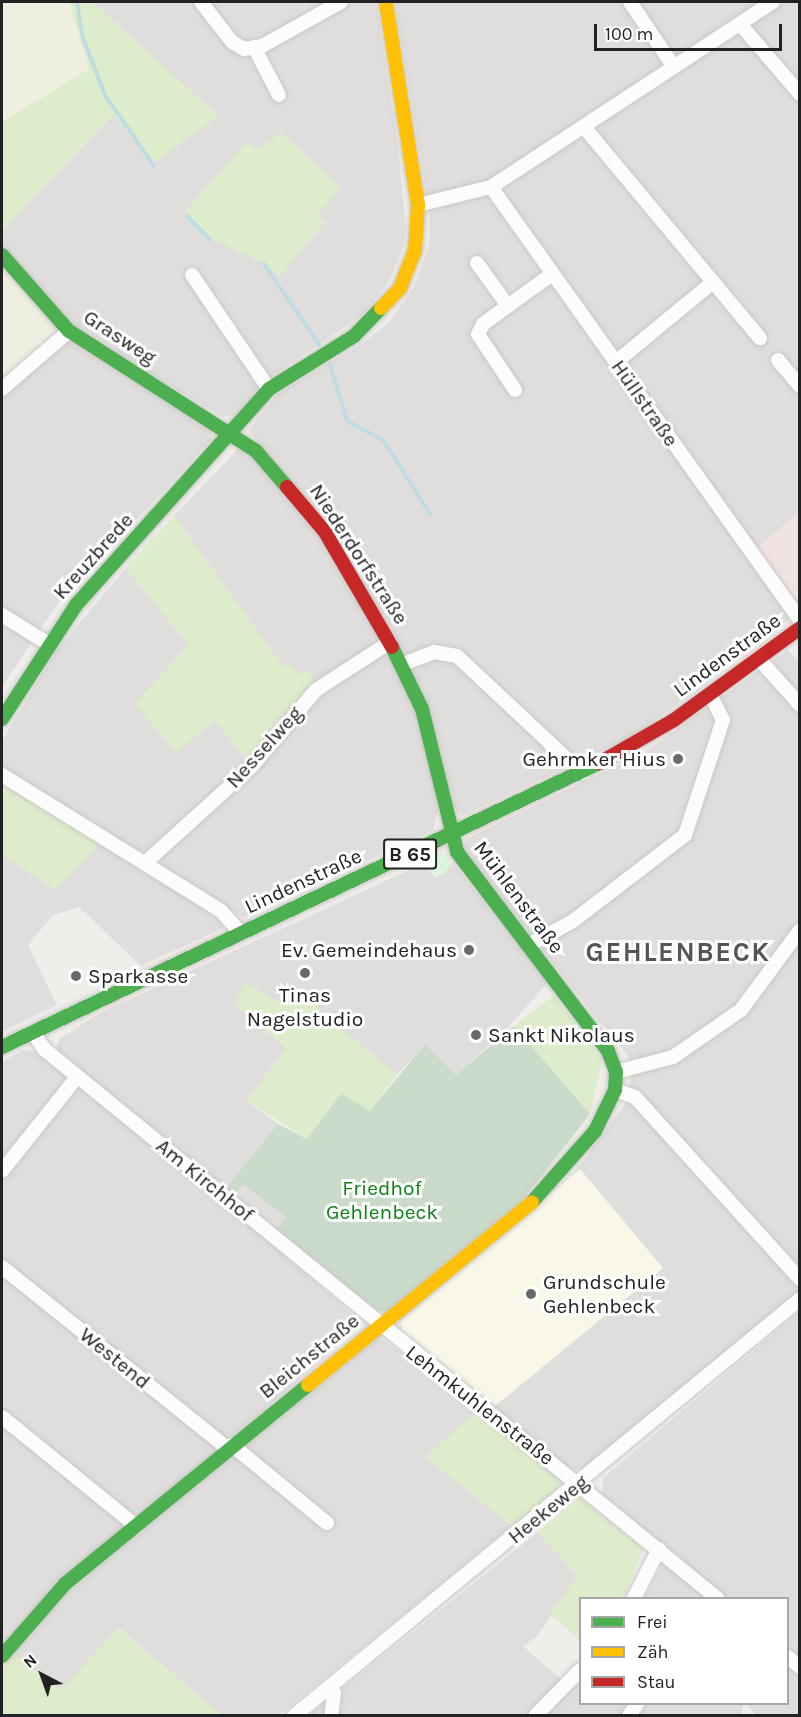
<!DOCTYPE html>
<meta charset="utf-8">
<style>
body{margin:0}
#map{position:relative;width:801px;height:1717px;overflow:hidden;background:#f0eeeb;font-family:Karla,sans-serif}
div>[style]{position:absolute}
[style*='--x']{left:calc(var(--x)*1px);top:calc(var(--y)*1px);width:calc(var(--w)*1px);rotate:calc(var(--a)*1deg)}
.residential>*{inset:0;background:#dfdedc}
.commercial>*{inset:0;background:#f1e3e1}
.education>*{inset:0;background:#f8f7e8}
.farmland>*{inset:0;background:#efefdf}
.grass>*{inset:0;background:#ddeccb}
.cemetery>*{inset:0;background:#cadbca}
.park>*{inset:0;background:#daf5da}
.round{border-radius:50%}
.parking>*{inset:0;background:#e0dfde}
.stream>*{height:4px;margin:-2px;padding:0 2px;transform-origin:2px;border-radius:2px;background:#bfdbe3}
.roads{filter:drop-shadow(0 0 2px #c9c8c7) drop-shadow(0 0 2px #c9c8c7)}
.street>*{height:14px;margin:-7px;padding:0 7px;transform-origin:7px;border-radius:7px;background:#fdfcfc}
.fast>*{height:14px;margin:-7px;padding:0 7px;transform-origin:7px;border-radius:7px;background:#4caf50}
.slow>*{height:14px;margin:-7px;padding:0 7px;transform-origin:7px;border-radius:7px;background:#ffc107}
.jam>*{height:14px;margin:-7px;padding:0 7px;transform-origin:7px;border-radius:7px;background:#c62828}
.dots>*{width:16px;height:16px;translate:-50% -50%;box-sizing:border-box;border:3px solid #fff;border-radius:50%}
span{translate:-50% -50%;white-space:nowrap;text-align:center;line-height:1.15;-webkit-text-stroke:6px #fff;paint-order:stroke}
.shield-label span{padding:2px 4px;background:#fff;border:2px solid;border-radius:4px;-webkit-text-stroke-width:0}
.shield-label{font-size:20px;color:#222;font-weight:700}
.street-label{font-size:21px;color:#222}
.poi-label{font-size:21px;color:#222}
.right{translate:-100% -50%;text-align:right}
.left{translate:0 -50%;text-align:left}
.park-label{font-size:21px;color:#0c8416}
.district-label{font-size:27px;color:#555;font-weight:700;letter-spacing:1.5px}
.frame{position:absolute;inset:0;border:3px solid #222;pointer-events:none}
.legend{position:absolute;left:579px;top:1597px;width:210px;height:108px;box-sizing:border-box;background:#fff;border:2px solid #a7a7a7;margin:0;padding:8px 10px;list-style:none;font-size:18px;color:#222}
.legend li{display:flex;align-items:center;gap:12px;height:30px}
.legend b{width:30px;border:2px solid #a7a7a7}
.north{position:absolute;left:12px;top:1645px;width:60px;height:60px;-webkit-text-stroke:4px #fff;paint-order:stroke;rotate:319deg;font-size:16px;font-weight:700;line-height:24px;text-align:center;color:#222}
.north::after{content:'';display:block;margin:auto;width:21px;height:27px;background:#222;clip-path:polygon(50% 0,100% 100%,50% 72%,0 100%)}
.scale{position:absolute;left:594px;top:24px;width:188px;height:27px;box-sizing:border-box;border:3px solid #222;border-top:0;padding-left:8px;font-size:18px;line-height:21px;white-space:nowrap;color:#222;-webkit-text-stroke:4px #fff;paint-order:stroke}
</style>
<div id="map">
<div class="residential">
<i style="clip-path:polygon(evenodd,92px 2px,376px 2px,398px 146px,406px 230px,403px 248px,389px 281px,364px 314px,265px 381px,235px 415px,223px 417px,72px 327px,2px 247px,2px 230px,114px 114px,218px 116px,92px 2px,247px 142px,325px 222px,279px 277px,265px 263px,211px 238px,247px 142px)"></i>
<i style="clip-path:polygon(395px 2px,799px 2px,799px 512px,758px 548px,799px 612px,725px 662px,709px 682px,631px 737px,462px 816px,456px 812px,407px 660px,249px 430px,277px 394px,365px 342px,390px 321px,414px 287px,429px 247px,430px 215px)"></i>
<i style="clip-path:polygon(66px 339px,210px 425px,211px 440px,55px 607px,2px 687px,2px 395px)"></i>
<i style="clip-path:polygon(237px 450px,248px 450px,321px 538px,381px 640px,317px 684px,284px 668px,174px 516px)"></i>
<i style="clip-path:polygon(126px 568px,189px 645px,135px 704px,215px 720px,248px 761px,153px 851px,136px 852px,2px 769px,2px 741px,56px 651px)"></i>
<i style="clip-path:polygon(788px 650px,800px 662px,799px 1291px,584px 1469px,570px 1469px,401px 1334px,399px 1320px,573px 1174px,628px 1100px,632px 1061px,463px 852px,466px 839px,645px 752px)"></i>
<i style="clip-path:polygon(388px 653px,419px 712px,440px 805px,433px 830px,243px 918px,160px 867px,160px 855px,318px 692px,371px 656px)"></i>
<i style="clip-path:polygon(97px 840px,222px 917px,223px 928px,141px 966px,79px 907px,53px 915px,28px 945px,57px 1005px,2px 1032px,2px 855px,55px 889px)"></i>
<i style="clip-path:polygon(424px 863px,435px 878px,453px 863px,548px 982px,504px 1032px,456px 1075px,425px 1044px,397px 1075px,347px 1035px,277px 1001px,234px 1003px,286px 1048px,247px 1101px,278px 1124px,225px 1189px,56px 1050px,60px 1038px,104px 1011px)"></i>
<i style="clip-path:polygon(23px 1050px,36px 1052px,219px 1198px,363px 1323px,2px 1642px,2px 1062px)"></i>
<i style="clip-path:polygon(799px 1312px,799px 1715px,756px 1715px,746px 1704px,788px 1704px,788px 1598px,644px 1598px,670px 1550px,602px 1494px,603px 1478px)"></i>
<i style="clip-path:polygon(379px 1337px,479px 1409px,426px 1457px,512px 1526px,279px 1715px,221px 1715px,119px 1628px,61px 1691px,14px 1655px,71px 1590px)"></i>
<i style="clip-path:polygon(538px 1532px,578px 1576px,537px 1636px,523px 1646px,572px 1689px,580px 1681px,580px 1704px,743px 1704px,741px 1716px,308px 1716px)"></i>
</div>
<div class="commercial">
<i style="clip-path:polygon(799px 512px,799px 608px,758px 548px)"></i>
</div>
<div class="education">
<i style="clip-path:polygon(580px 1169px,663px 1268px,494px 1407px,402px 1332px,400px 1321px)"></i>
</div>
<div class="farmland">
<i style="clip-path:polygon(2px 2px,69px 2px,89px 69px,2px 122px)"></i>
<i style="clip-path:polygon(2px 268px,55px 327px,56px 337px,2px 383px)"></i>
</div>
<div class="grass">
<i style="clip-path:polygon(69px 2px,92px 2px,218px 116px,151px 165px,114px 114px,2px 230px,2px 122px,89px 69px)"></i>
<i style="clip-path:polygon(282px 133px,341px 188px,317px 215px,325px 223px,279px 277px,265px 263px,211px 239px,185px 211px,247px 142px,257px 149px)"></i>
<i style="clip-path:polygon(174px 516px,284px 668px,289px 664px,299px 675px,306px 670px,317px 684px,248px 761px,215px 720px,176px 753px,135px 704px,189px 645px,126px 568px)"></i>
<i style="clip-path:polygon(2px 782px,97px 840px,97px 847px,55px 889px,2px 855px)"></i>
<i style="clip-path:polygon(245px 983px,277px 1001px,293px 988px,397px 1075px,370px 1111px,341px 1094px,307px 1139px,247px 1101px,286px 1048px,234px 1003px)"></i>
<i style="clip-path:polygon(554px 995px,602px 1060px,590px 1114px,514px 1026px)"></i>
<i style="clip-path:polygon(479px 1409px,558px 1476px,561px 1486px,512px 1526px,426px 1457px)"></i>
<i style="clip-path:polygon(579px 1496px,643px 1549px,624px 1598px,580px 1598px,580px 1641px,550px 1614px,578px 1576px,538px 1532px)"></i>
<i style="clip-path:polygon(118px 1628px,221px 1715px,2px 1716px,2px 1670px,14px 1655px,61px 1690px)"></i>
</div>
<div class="cemetery">
<i style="clip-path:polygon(514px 1026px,590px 1114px,522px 1201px,387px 1312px,377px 1311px,276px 1230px,285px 1217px,244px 1185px,233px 1195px,225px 1189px,278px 1124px,307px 1139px,341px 1094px,370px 1111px,425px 1044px,456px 1075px)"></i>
</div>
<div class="park">
<i class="round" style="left:427px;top:853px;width:22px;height:22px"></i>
</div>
<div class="parking">
<i style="clip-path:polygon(244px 1185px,285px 1217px,276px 1230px,233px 1195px)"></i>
</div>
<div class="stream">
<i style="--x:77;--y:2;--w:36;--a:81"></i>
<i style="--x:83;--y:38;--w:61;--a:68.9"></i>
<i style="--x:105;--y:95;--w:86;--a:55.4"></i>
<i style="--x:187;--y:216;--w:33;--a:46"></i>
<i style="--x:264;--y:264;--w:98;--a:55.8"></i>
<i style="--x:330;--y:364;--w:59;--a:73.4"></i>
<i style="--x:347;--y:421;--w:41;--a:27.8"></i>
<i style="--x:383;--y:440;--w:88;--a:57.6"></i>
</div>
<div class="roads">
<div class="street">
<i style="--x:201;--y:2;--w:51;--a:52.2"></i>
<i style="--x:232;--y:42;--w:14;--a:30"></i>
<i style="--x:244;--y:49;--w:18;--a:-9"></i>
<i style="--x:262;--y:46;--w:90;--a:-29.1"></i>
<i style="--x:630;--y:2;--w:78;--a:55.9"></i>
<i style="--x:740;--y:24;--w:92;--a:49.4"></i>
<i style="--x:254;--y:47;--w:54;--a:62.5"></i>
<i style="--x:584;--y:127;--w:275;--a:50.2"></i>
<i style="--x:491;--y:187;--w:532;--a:54.49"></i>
<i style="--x:418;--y:205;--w:75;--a:-13.9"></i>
<i style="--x:491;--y:187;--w:337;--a:-33.3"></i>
<i style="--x:477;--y:263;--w:53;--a:54.2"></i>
<i style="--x:192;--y:275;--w:138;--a:56"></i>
<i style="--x:778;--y:360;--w:34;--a:50"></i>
<i style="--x:616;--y:362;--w:126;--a:-39.5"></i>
<i style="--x:2;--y:389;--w:89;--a:-40.9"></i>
<i style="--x:515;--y:390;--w:67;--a:-123.5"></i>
<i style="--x:478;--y:334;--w:11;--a:-63"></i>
<i style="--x:483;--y:324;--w:85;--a:-35.9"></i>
<i style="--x:2;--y:615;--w:53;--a:31.9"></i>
<i style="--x:758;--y:658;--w:63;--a:48.2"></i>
<i style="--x:403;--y:664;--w:33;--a:-21"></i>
<i style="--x:434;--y:652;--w:23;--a:10"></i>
<i style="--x:457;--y:656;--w:171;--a:43.1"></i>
<i style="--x:2;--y:775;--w:258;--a:31.8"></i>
<i style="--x:221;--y:911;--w:30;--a:48"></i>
<i style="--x:145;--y:863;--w:144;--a:-42.2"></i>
<i style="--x:252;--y:766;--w:99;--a:-49.9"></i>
<i style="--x:316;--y:690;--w:88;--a:-33"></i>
<i style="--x:529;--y:945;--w:50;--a:-28.6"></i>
<i style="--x:573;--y:921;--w:141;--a:-37.5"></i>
<i style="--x:685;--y:835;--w:121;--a:-71.7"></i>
<i style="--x:723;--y:720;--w:29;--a:-117"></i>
<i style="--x:33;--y:1033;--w:19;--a:55"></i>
<i style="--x:44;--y:1049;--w:869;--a:39.21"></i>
<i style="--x:616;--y:1072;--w:59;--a:-14.7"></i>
<i style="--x:673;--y:1057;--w:83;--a:-34.7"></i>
<i style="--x:741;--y:1010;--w:99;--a:-53.6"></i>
<i style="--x:615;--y:1090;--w:21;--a:19"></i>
<i style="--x:635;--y:1097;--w:246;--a:47.8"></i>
<i style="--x:2;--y:1171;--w:120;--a:-51.4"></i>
<i style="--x:2;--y:1267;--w:290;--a:38.8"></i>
<i style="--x:2;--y:1417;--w:173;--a:39.1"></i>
<i style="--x:232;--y:1445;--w:123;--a:39.4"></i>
<i style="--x:634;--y:1598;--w:55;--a:-63"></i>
<i style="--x:788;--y:1657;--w:16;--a:40"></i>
<i style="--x:329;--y:1687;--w:8;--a:50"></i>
<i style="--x:334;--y:1693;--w:23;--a:97"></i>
<i style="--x:294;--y:1716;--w:656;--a:-39.49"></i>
<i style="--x:535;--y:1716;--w:64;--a:-45.6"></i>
<i style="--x:629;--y:1716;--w:14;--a:-56"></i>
</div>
<div class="fast">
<i style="--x:2;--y:255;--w:101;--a:48.6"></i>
<i style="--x:69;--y:331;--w:222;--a:32.7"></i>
<i style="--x:256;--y:451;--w:48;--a:49.3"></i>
<i style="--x:392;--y:647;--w:69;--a:64.2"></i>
<i style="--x:422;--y:709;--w:147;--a:76.2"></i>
<i style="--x:457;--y:852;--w:250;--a:52.8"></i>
<i style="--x:608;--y:1051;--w:22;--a:69"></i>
<i style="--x:616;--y:1072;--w:18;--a:93"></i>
<i style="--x:615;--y:1090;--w:46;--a:116"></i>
<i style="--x:595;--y:1131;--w:95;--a:131.6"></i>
<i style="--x:2;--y:719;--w:136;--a:-57"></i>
<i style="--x:76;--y:605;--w:290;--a:-48.2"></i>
<i style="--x:269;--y:389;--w:100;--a:-31.9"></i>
<i style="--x:354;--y:336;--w:39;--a:-46"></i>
<i style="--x:2;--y:1047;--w:661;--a:-25.44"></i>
<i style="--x:2;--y:1656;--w:96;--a:-48.8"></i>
<i style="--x:65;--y:1584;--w:314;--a:-39.3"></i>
</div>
<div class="slow">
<i style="--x:381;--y:308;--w:28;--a:-46"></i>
<i style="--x:400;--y:288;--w:41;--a:-68.5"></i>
<i style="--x:415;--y:250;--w:45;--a:-86.2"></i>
<i style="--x:418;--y:205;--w:206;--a:-99"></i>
<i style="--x:308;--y:1385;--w:289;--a:-39.2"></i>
</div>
<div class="jam">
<i style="--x:287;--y:487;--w:59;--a:49.8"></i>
<i style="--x:325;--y:532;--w:133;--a:59.8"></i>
<i style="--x:599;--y:763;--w:86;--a:-29.8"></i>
<i style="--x:674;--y:720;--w:156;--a:-36.1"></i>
</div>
</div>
<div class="dots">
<i style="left:678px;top:759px;background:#6a6968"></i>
<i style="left:469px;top:950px;background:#6a6968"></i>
<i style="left:305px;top:973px;background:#6a6968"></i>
<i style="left:76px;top:976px;background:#6a6968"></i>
<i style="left:476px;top:1035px;background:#6a6968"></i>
<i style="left:531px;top:1294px;background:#6a6968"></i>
</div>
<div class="shield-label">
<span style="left:410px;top:854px">B 65</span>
</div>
<div class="street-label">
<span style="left:120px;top:337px;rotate:33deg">Grasweg</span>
<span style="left:645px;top:403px;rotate:55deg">Hüllstraße</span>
<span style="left:359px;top:554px;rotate:57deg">Niederdorfstraße</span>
<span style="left:93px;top:556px;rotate:-48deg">Kreuzbrede</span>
<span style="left:727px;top:655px;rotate:-36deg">Lindenstraße</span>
<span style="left:264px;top:747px;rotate:-48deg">Nesselweg</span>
<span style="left:303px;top:881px;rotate:-25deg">Lindenstraße</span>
<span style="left:519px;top:897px;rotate:53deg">Mühlenstraße</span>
<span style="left:205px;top:1180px;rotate:39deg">Am Kirchhof</span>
<span style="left:309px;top:1356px;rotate:-39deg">Bleichstraße</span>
<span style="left:115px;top:1358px;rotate:39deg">Westend</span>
<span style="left:480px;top:1405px;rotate:38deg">Lehmkuhlenstraße</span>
<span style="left:548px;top:1509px;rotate:-39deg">Heekeweg</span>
</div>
<div class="poi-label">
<span class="right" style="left:666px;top:759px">Gehrmker Hius</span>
<span class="right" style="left:457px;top:950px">Ev. Gemeindehaus</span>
<span class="left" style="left:88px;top:976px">Sparkasse</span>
<span style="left:305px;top:1007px">Tinas<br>Nagelstudio</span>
<span class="left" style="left:488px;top:1035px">Sankt Nikolaus</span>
<span class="left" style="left:543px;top:1294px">Grundschule<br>Gehlenbeck</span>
</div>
<div class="park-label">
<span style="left:382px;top:1200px">Friedhof<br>Gehlenbeck</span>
</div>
<div class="district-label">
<span style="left:678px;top:953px">GEHLENBECK</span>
</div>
<div class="frame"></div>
<ul class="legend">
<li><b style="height:8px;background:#4caf50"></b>Frei</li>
<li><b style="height:8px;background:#ffc107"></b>Zäh</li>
<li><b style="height:8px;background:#c62828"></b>Stau</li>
</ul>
<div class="north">N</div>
<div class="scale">100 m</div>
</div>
